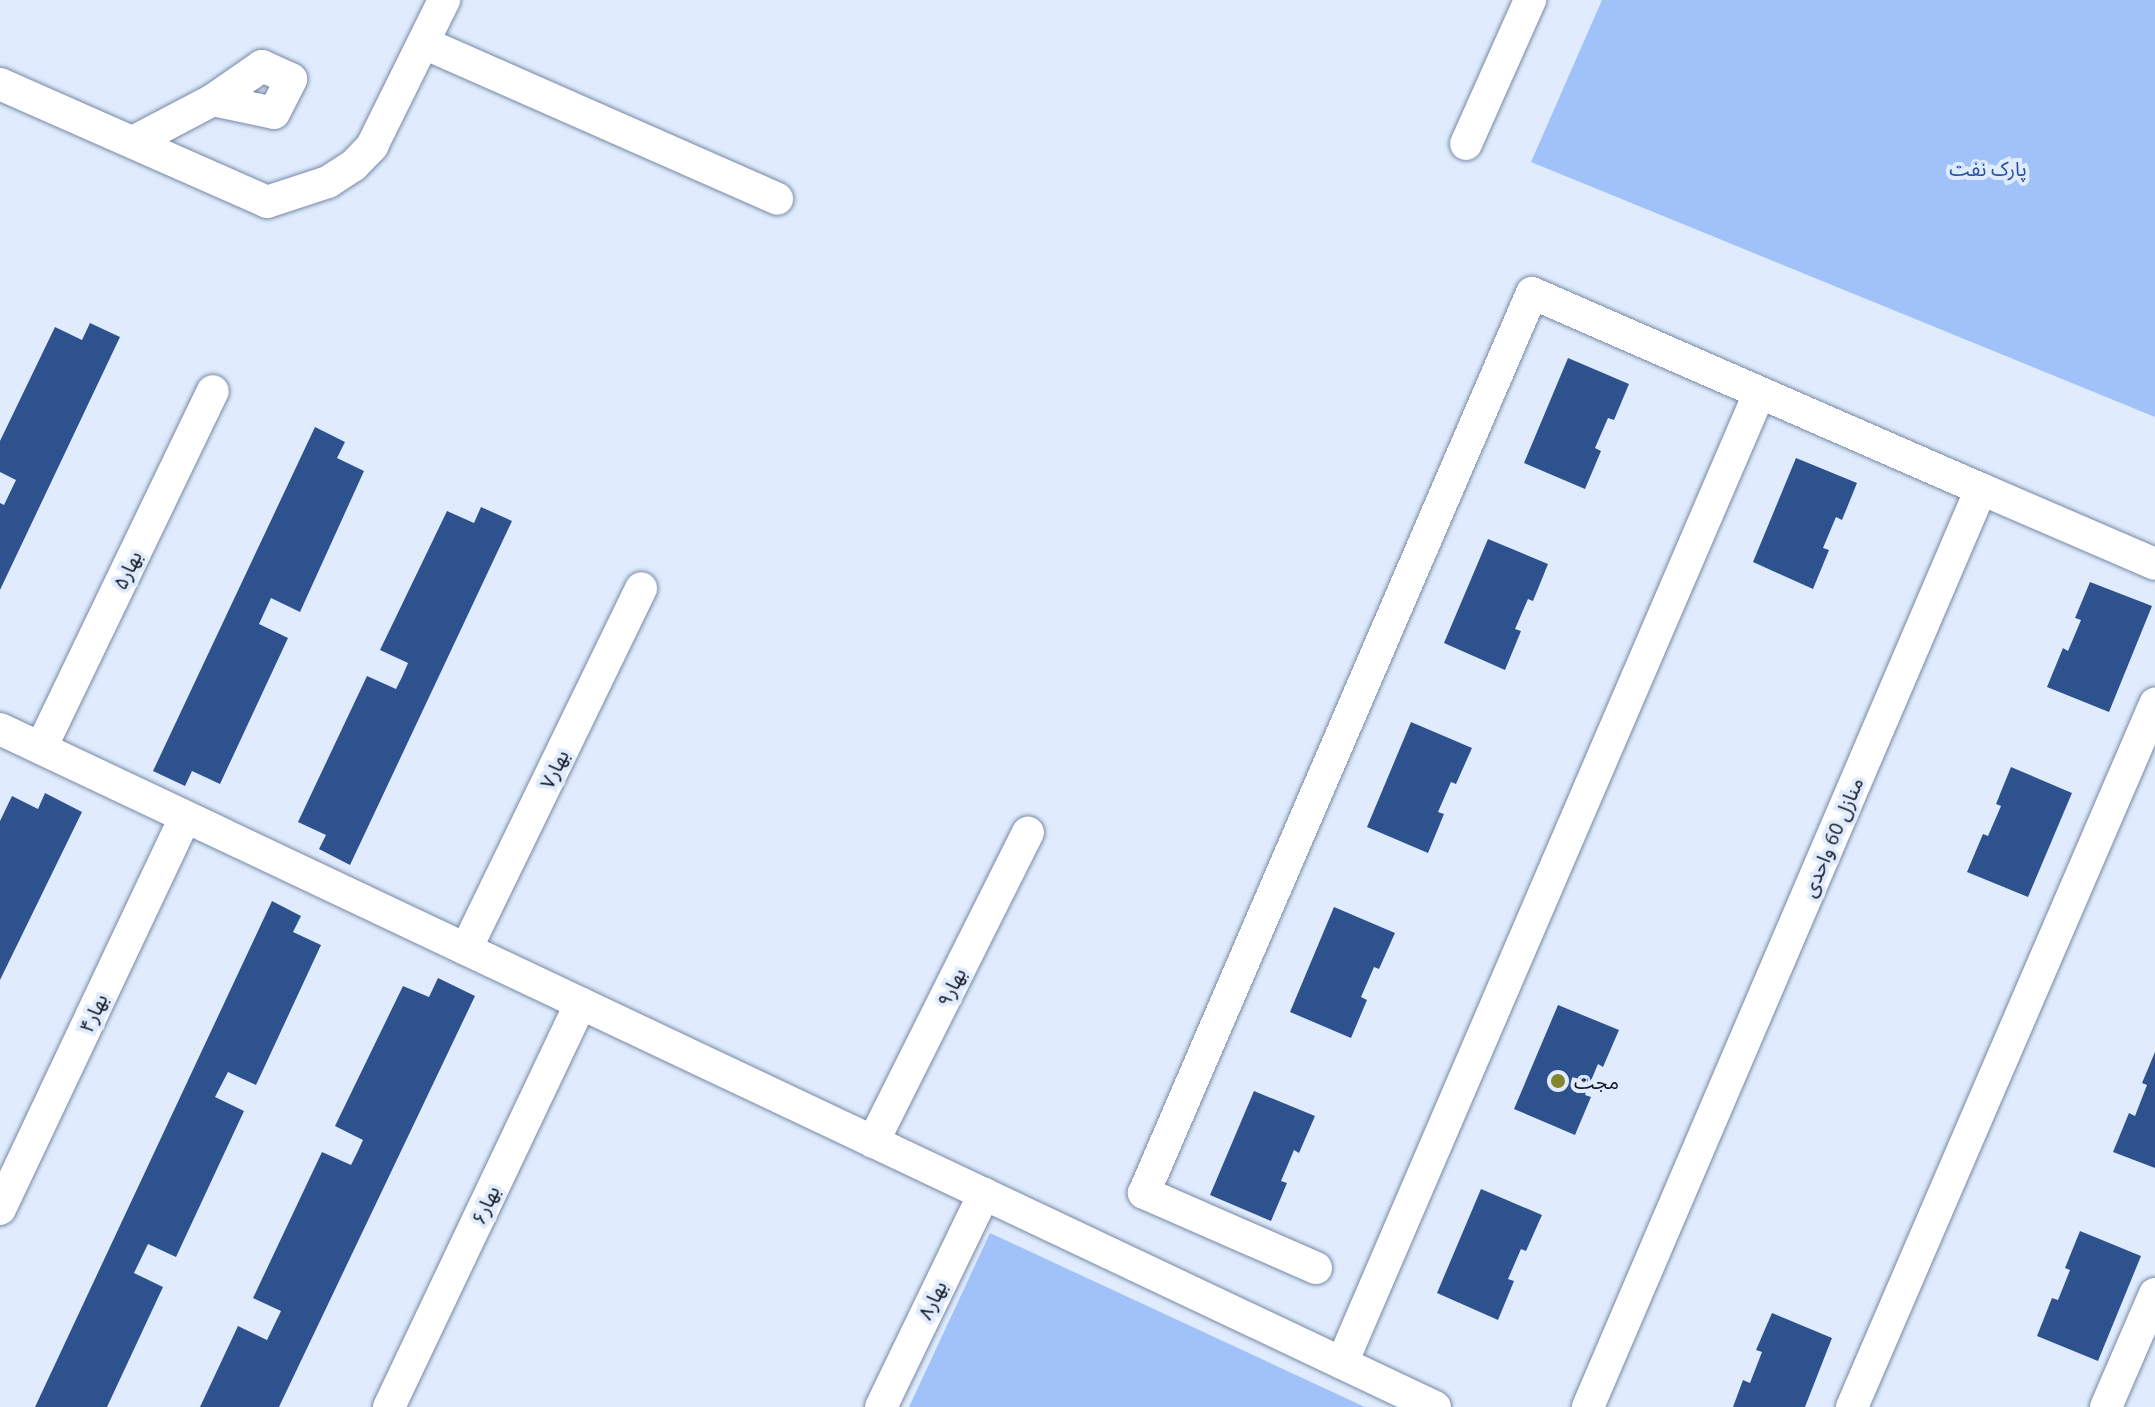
<!DOCTYPE html>
<meta charset="utf-8">
<style>
body{margin:0}
#map{position:relative;width:2155px;height:1407px;overflow:hidden;background:#e0ecfe;font-family:Ubuntu,"Noto Sans Arabic",sans-serif}
div>[style]{position:absolute}
[style*='--x']{left:calc(var(--x)*1px);top:calc(var(--y)*1px);width:calc(var(--w)*1px);rotate:calc(var(--a)*1deg)}
.green>*{inset:0;background:#a0c2f8}
.building>*{inset:0;background:#2e528e}
.roads{filter:drop-shadow(0 0 2px #7889a6) drop-shadow(0 0 2px #7889a6)}
.street>*{height:32px;margin:-16px;padding:0 16px;transform-origin:16px;border-radius:16px;background:#fff}
.dots>*{width:22px;height:22px;translate:-50% -50%;box-sizing:border-box;border:4px solid #e0ecfe;border-radius:50%}
span{translate:-50% -50%;white-space:nowrap;text-align:center;line-height:1.15;-webkit-text-stroke:8px #e0ecfe;paint-order:stroke}
.park-label{font-size:20px;color:#2454a2}
.street-label{font-size:20px;color:#111823}
.poi-label{font-size:20px;color:#111823}
.left{translate:0 -50%;text-align:left}
</style>
<div id="map">
<div class="green">
<i style="clip-path:polygon(1602px 0,2155px 0,2155px 417px,1531px 162px)"></i>
<i style="clip-path:polygon(990px 1233px,1365px 1407px,909px 1407px)"></i>
</div>
<div class="building">
<i style="clip-path:polygon(90px 323px,120px 337px,0 590px,0 503px,4px 505px,16px 480px,0 472px,0 441px,55px 327px,82px 340px)"></i>
<i style="clip-path:polygon(1568px 358px,1629px 384px,1614px 420px,1608px 418px,1595px 448px,1601px 451px,1585px 489px,1524px 463px)"></i>
<i style="clip-path:polygon(315px 427px,345px 442px,337px 458px,364px 471px,300px 612px,271px 598px,259px 624px,288px 638px,220px 784px,192px 771px,185px 786px,153px 771px)"></i>
<i style="clip-path:polygon(1796px 458px,1857px 483px,1842px 520px,1836px 517px,1823px 548px,1829px 550px,1813px 589px,1753px 562px)"></i>
<i style="clip-path:polygon(481px 507px,512px 521px,350px 865px,319px 849px,326px 835px,298px 822px,367px 676px,396px 689px,402px 677px,408px 663px,380px 650px,447px 511px,474px 523px)"></i>
<i style="clip-path:polygon(1488px 539px,1548px 564px,1533px 601px,1528px 599px,1515px 629px,1521px 631px,1505px 670px,1444px 643px)"></i>
<i style="clip-path:polygon(2090px 582px,2152px 606px,2109px 712px,2047px 687px,2063px 648px,2068px 651px,2081px 620px,2075px 618px)"></i>
<i style="clip-path:polygon(1411px 722px,1472px 748px,1456px 784px,1451px 782px,1438px 812px,1444px 814px,1428px 853px,1367px 827px)"></i>
<i style="clip-path:polygon(2011px 767px,2072px 793px,2028px 897px,1967px 872px,1983px 834px,1988px 836px,2001px 806px,1996px 804px)"></i>
<i style="clip-path:polygon(45px 793px,82px 812px,0 980px,0 821px,12px 796px,38px 809px)"></i>
<i style="clip-path:polygon(272px 901px,301px 916px,293px 932px,321px 945px,256px 1085px,228px 1072px,215px 1097px,244px 1111px,176px 1257px,148px 1244px,134px 1273px,163px 1287px,107px 1407px,35px 1407px)"></i>
<i style="clip-path:polygon(1334px 907px,1395px 933px,1379px 969px,1374px 967px,1361px 997px,1367px 1000px,1351px 1038px,1290px 1012px)"></i>
<i style="clip-path:polygon(438px 978px,475px 996px,279px 1407px,200px 1407px,238px 1326px,267px 1340px,281px 1311px,253px 1298px,322px 1152px,351px 1165px,357px 1153px,363px 1140px,335px 1126px,403px 986px,429px 997px)"></i>
<i style="clip-path:polygon(1558px 1005px,1619px 1030px,1603px 1067px,1598px 1064px,1585px 1095px,1591px 1097px,1575px 1135px,1514px 1109px)"></i>
<i style="clip-path:polygon(2155px 1052px,2155px 1168px,2113px 1152px,2129px 1113px,2135px 1116px,2147px 1085px,2142px 1083px)"></i>
<i style="clip-path:polygon(1254px 1091px,1315px 1116px,1299px 1153px,1294px 1150px,1281px 1181px,1287px 1183px,1271px 1221px,1210px 1195px)"></i>
<i style="clip-path:polygon(1481px 1189px,1542px 1215px,1526px 1251px,1521px 1249px,1508px 1279px,1514px 1281px,1498px 1320px,1437px 1293px)"></i>
<i style="clip-path:polygon(2080px 1231px,2141px 1256px,2098px 1361px,2037px 1336px,2052px 1298px,2058px 1300px,2070px 1270px,2065px 1268px)"></i>
<i style="clip-path:polygon(1772px 1313px,1832px 1338px,1805px 1407px,1733px 1407px,1743px 1380px,1750px 1383px,1762px 1352px,1756px 1350px)"></i>
</div>
<div class="roads">
<div class="street">
<i style="--x:424;--y:43;--w:386;--a:23.8"></i>
<i style="--x:0;--y:84;--w:292;--a:23.8"></i>
<i style="--x:267;--y:202;--w:64;--a:-18.2"></i>
<i style="--x:328;--y:182;--w:30;--a:-33"></i>
<i style="--x:353;--y:166;--w:28;--a:-46"></i>
<i style="--x:372;--y:146;--w:163;--a:-63.7"></i>
<i style="--x:133;--y:142;--w:90;--a:-27.7"></i>
<i style="--x:213;--y:100;--w:62;--a:12"></i>
<i style="--x:274;--y:113;--w:38;--a:-63"></i>
<i style="--x:291;--y:79;--w:32;--a:-156"></i>
<i style="--x:262;--y:66;--w:60;--a:145.2"></i>
<i style="--x:1466;--y:144;--w:158;--a:-66"></i>
<i style="--x:1981;--y:489;--w:189;--a:23.3"></i>
<i style="--x:0;--y:729;--w:1587;--a:25.29"></i>
<i style="--x:41;--y:748;--w:396;--a:-64.3"></i>
<i style="--x:466;--y:949;--w:401;--a:-64.1"></i>
<i style="--x:873;--y:1142;--w:346;--a:-63.4"></i>
<i style="--x:0;--y:1209;--w:433;--a:-64.7"></i>
<i style="--x:1316;--y:1268;--w:188;--a:-156.4"></i>
<i style="--x:1144;--y:1193;--w:980;--a:-66.68"></i>
<i style="--x:1532;--y:293;--w:490;--a:23.6"></i>
<i style="--x:1981;--y:489;--w:999;--a:113.18"></i>
<i style="--x:1342;--y:1363;--w:1055;--a:-66.72"></i>
<i style="--x:389;--y:1407;--w:447;--a:-64.6"></i>
<i style="--x:881;--y:1407;--w:237;--a:-64.2"></i>
<i style="--x:1852;--y:1407;--w:766;--a:-66.68"></i>
<i style="--x:2106;--y:1407;--w:123;--a:-66.6"></i>
</div>
</div>
<div class="dots">
<i style="left:1558px;top:1081px;background:#84852f"></i>
</div>
<div class="park-label">
<span style="left:1988px;top:168px">پارک نفت</span>
</div>
<div class="street-label">
<span style="left:127px;top:570px;rotate:-64deg">بهار۵</span>
<span style="left:554px;top:769px;rotate:-64deg">بهار۷</span>
<span style="left:1832px;top:837px;rotate:-67deg">منازل 60 واحدی</span>
<span style="left:951px;top:987px;rotate:-63deg">بهار۹</span>
<span style="left:93px;top:1013px;rotate:-65deg">بهار۴</span>
<span style="left:485px;top:1205px;rotate:-65deg">بهار۶</span>
<span style="left:932px;top:1300px;rotate:-64deg">بهار۸</span>
</div>
<div class="poi-label">
<span class="left" style="left:1574px;top:1081px">مجت</span>
</div>
</div>
